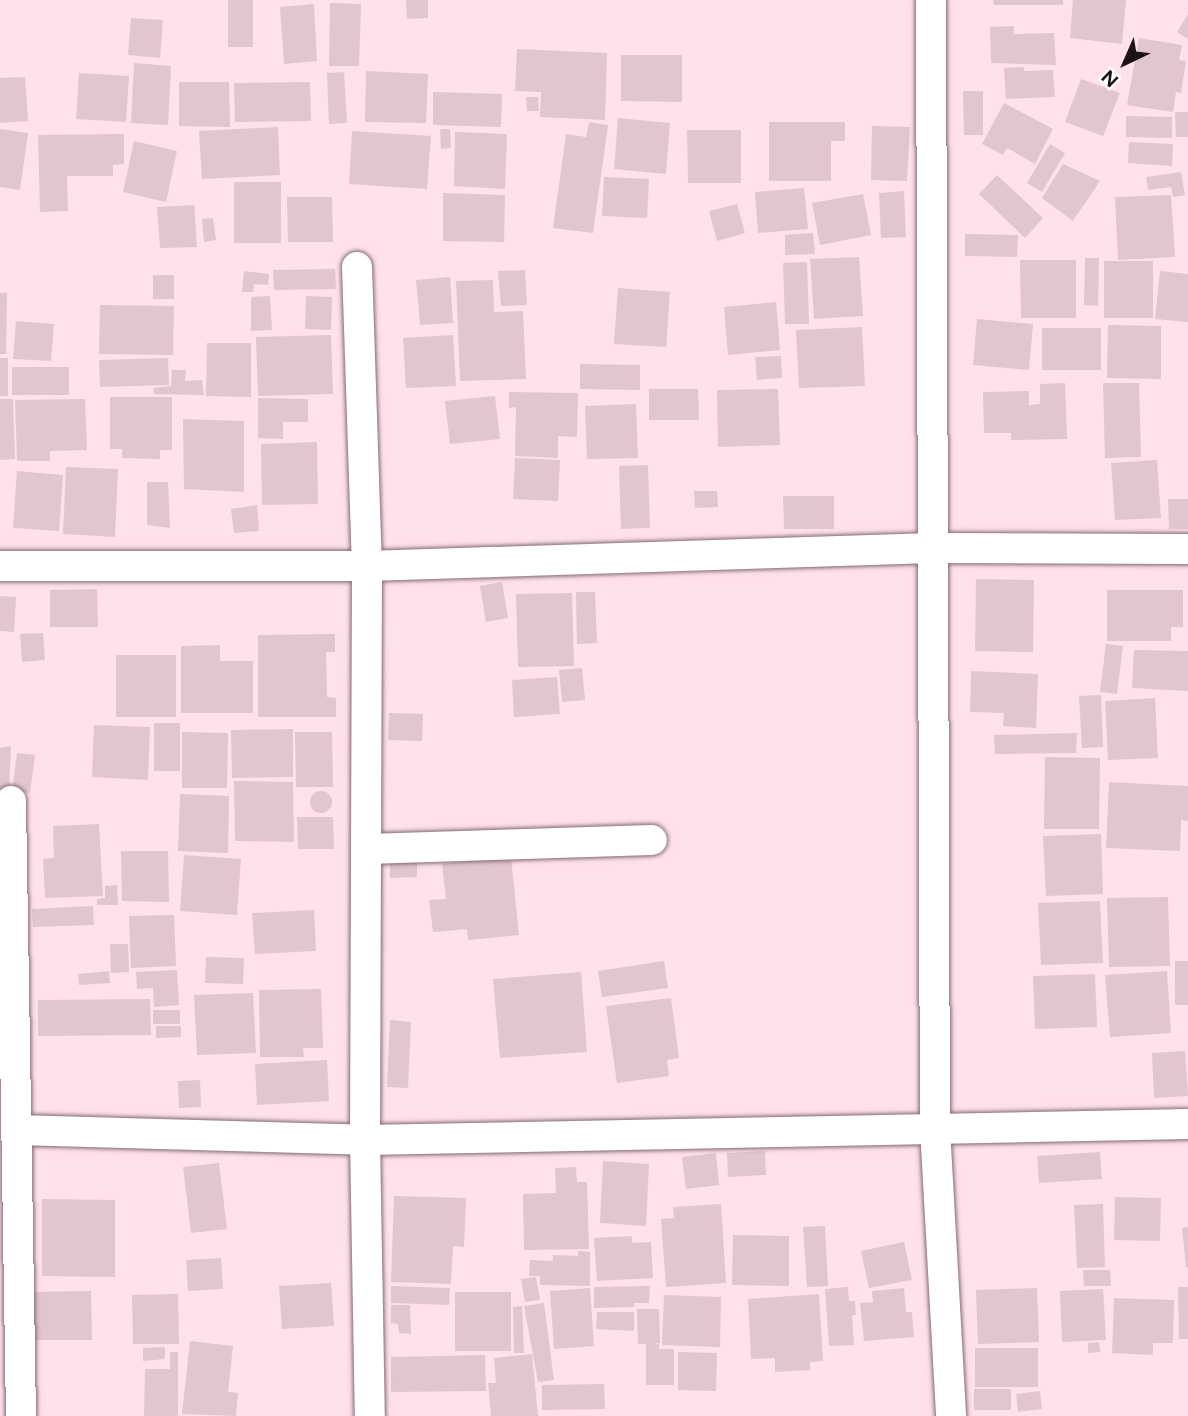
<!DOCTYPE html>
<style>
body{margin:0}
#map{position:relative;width:1188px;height:1416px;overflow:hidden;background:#fee1ec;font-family:Figtree,sans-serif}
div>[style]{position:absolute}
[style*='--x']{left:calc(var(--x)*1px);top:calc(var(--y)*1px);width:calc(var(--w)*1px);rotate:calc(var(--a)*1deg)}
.building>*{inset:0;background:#e1c5d0}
.round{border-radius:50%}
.roads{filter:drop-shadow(0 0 2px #846b75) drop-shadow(0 0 2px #846b75)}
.minor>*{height:30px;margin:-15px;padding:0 15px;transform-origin:15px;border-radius:15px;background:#fff}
span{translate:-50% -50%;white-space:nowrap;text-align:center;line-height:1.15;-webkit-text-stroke:7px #fff;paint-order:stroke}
.north{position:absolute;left:1090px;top:28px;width:70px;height:70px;-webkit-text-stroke:5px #fff;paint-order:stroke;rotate:224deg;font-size:19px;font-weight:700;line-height:28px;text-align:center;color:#1c1216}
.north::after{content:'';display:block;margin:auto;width:24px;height:32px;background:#1c1216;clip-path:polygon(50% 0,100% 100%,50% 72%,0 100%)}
</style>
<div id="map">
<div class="building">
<i style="clip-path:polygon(228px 0,253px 0,253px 47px,228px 47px)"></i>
<i style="clip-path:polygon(406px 0,428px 0,428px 18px,407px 19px)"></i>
<i style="clip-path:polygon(993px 0,1063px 0,1063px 5px,994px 5px)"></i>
<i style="clip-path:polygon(1073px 0,1126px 0,1122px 44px,1070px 38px)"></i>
<i style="clip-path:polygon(330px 3px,361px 4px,359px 66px,329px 66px)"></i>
<i style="clip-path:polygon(314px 4px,317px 61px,284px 64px,280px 7px)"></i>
<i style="clip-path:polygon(1188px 14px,1188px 39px,1177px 32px)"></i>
<i style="clip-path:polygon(131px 18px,163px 20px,160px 58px,128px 55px)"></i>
<i style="clip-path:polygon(1014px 26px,1014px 34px,1054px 33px,1056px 65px,991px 63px,990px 27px)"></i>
<i style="clip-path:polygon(1139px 38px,1182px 45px,1179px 60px,1186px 61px,1181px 93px,1176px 92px,1173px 112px,1127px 105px)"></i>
<i style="clip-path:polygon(517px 49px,607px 53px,605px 120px,540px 117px,541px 92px,515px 91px)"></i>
<i style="clip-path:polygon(621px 55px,682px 55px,682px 102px,621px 101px)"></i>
<i style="clip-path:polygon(134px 63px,171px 66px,168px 125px,131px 123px)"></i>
<i style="clip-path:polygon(1024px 67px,1024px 71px,1053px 70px,1055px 97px,1006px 99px,1004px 68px)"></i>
<i style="clip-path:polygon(366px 71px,428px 74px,426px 123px,365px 122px)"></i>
<i style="clip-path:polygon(344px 72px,347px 123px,329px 124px,327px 73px)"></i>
<i style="clip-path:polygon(79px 73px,129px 76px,126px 122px,76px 119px)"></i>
<i style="clip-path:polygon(25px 77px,28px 121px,0 123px,0 78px)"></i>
<i style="clip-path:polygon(1081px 79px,1120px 93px,1103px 136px,1065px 122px)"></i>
<i style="clip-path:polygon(179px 82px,229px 82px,230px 127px,179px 126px)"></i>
<i style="clip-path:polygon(310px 82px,311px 121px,235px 122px,234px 83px)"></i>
<i style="clip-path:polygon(963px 91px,983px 91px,983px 135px,964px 135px)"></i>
<i style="clip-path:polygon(433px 92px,502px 94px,501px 127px,433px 125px)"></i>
<i style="clip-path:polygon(526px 97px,538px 97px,539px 111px,527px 111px)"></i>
<i style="clip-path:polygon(1004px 103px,1053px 129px,1035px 164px,1007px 148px,1003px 155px,982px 144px)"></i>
<i style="clip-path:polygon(1175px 112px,1188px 112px,1188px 137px,1176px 137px)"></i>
<i style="clip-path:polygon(1126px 116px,1172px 117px,1172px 138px,1126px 137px)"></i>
<i style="clip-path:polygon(618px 118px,670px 123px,666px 174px,614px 169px)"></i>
<i style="clip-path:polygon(589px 122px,608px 125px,593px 233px,553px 228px,566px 134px,586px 137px)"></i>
<i style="clip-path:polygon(769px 122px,845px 122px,845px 141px,831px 141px,831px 181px,769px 181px)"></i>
<i style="clip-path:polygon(872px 126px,910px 127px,907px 181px,871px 180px)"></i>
<i style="clip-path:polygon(278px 127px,280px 175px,202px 179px,199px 131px)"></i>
<i style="clip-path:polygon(0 129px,28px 133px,20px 190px,0 187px)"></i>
<i style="clip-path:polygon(440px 129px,450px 129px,451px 148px,441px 149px)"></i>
<i style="clip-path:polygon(687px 130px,741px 130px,741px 183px,688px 183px)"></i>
<i style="clip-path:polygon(352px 131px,431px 136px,427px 189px,349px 184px)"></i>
<i style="clip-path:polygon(455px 132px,507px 134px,505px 189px,454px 186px)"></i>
<i style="clip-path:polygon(124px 134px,124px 164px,113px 165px,113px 176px,67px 176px,68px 211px,40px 212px,38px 135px)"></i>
<i style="clip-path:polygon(134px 141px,177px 151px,166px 202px,123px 192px)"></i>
<i style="clip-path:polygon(1129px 142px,1173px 144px,1172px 166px,1128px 163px)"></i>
<i style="clip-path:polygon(1050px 144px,1065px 153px,1042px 192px,1027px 183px)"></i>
<i style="clip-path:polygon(1063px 164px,1100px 181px,1073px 221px,1042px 198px)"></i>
<i style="clip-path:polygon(1181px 172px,1185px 195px,1173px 197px,1171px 187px,1148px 190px,1146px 177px)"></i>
<i style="clip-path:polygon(997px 175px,1043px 218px,1025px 238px,979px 194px)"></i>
<i style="clip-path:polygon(604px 177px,649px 179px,647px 218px,602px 216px)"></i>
<i style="clip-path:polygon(234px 182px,281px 182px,281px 243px,234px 243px)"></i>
<i style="clip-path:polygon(804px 188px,808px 229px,758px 233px,755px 192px)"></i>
<i style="clip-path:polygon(904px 191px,906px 237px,881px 238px,879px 193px)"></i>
<i style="clip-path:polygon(443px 193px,505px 195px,504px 242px,443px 241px)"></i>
<i style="clip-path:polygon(863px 194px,871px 235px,820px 245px,812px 203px)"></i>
<i style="clip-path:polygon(1171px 195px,1175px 257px,1118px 260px,1115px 197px)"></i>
<i style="clip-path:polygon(287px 197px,332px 197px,333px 242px,288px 242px)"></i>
<i style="clip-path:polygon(737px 204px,745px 233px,717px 241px,709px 211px)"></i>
<i style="clip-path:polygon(194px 205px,197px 247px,160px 248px,157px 207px)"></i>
<i style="clip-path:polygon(213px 218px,216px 240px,204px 242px,202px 219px)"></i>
<i style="clip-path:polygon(813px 233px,815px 254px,785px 255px,785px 235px)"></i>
<i style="clip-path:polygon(965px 234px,1018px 235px,1017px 257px,965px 256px)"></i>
<i style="clip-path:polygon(859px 257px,863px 316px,814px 319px,810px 259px)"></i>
<i style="clip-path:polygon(1085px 258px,1099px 258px,1098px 306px,1084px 305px)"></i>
<i style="clip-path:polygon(1020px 260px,1076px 260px,1076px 318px,1021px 318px)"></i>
<i style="clip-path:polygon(1104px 261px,1153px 261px,1153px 318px,1104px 318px)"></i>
<i style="clip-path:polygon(807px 262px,809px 324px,785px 324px,783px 263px)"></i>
<i style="clip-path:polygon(335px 269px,336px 289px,274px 290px,273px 270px)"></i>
<i style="clip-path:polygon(525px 270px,527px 305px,501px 306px,498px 271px)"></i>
<i style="clip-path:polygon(244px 271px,269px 274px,268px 285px,254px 284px,253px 292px,242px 292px)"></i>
<i style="clip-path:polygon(1160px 271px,1188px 274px,1188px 322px,1155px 319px)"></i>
<i style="clip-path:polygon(153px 275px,174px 275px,174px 299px,153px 299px)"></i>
<i style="clip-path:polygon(450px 277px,453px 323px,420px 325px,416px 280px)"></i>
<i style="clip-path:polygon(493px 280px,494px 312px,523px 311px,526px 379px,460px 381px,456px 281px)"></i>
<i style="clip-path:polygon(618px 288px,670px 292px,666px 347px,614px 344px)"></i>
<i style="clip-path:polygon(0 293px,7px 293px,6px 354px,0 354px)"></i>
<i style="clip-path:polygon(270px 296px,272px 330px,251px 331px,251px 297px)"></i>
<i style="clip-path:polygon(306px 296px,332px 297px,331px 330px,305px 329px)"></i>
<i style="clip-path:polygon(776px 302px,780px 350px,728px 355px,724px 307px)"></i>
<i style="clip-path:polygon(100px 305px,174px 306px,173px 355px,99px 354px)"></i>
<i style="clip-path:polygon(977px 319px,1033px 324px,1029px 370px,973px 365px)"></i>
<i style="clip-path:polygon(16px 321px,54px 324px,51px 361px,13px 359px)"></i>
<i style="clip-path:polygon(1108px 325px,1161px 326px,1161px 379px,1107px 378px)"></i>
<i style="clip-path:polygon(862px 327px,865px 386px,799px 388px,796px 330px)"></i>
<i style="clip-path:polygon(1042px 328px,1101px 328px,1101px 370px,1042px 370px)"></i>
<i style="clip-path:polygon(331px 335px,333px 394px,258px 396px,256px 337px)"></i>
<i style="clip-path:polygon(453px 335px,456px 386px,406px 388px,403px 338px)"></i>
<i style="clip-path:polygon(207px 343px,251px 343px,251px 397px,206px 396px)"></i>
<i style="clip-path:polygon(781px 356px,782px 378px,757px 380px,755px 357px)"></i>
<i style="clip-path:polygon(0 358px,8px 358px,8px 396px,0 396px)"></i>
<i style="clip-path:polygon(168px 358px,169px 385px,100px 387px,99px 360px)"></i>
<i style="clip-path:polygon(580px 364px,640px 365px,640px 390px,580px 389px)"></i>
<i style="clip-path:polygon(12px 367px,69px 367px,69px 395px,12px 395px)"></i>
<i style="clip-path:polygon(172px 370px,186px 370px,185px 381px,202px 380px,204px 395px,154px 394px,153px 388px,171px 386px)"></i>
<i style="clip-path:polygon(1065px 383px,1067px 439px,1011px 440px,1011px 433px,984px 433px,983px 392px,1029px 391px,1029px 405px,1040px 404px,1040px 384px)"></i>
<i style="clip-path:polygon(1103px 383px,1139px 383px,1141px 457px,1105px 458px)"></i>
<i style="clip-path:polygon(649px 389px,698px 389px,699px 420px,649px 420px)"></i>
<i style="clip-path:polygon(778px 389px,780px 445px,718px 447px,717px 390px)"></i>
<i style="clip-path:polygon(509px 392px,578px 393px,577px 437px,558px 436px,558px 458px,515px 456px,516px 407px,509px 408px)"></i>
<i style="clip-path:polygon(495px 396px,500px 439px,450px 444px,445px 401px)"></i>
<i style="clip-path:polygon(110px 397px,172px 397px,172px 450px,160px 450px,160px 459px,122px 458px,122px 449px,110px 449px)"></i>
<i style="clip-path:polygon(258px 398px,308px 399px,308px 422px,283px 422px,283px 439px,258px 438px)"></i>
<i style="clip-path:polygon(0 399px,13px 399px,15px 459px,0 460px)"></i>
<i style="clip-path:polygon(85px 399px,87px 450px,50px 451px,50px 461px,17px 461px,15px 400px)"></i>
<i style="clip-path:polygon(636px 404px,638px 458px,587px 459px,585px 406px)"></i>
<i style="clip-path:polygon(183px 419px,244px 421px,244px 492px,184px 489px)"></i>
<i style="clip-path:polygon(317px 442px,318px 504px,262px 505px,261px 444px)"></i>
<i style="clip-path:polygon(515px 458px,560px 460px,558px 501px,513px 499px)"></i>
<i style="clip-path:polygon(1157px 460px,1161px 518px,1115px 520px,1111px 463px)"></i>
<i style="clip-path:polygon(648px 465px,650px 528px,621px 529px,619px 466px)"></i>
<i style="clip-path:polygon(66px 467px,118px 469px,115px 537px,63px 534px)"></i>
<i style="clip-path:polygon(17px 471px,63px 475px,59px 531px,13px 528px)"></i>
<i style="clip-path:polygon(147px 482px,168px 482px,170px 528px,147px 525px)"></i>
<i style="clip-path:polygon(694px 491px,717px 491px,718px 507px,695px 508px)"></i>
<i style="clip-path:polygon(783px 496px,834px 496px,834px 529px,784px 529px)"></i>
<i style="clip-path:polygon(1168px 499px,1188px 499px,1188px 529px,1169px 529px)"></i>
<i style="clip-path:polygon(257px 505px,259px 531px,234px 533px,231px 509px)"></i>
<i style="clip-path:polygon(976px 579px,1034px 580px,1033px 652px,975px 651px)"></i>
<i style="clip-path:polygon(502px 582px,508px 618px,486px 622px,480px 586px)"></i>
<i style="clip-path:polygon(97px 589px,98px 627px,50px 627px,50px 590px)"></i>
<i style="clip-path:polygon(1107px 590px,1183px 590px,1183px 627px,1171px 627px,1171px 641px,1107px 641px)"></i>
<i style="clip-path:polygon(576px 592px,595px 592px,597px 643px,577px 644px)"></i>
<i style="clip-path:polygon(572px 593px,574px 666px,518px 667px,516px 594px)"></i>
<i style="clip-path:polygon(0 596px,16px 597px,14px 632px,0 631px)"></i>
<i style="clip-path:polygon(43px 633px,45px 660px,22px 662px,20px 634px)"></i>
<i style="clip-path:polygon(335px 634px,335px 652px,326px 652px,327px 697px,336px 698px,336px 717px,258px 717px,258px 635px)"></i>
<i style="clip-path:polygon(1106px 644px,1123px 646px,1117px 694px,1100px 692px)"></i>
<i style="clip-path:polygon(220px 645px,220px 661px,253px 661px,253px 713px,181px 713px,181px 646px)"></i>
<i style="clip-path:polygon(1134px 650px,1188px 651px,1188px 691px,1132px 688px)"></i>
<i style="clip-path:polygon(116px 655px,176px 655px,176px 717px,116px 717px)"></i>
<i style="clip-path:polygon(582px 668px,585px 700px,562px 702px,559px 670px)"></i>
<i style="clip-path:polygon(971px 671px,1038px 674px,1036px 728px,1003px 726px,1004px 713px,970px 712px)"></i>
<i style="clip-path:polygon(557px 677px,560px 714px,514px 717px,512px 680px)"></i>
<i style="clip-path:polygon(1101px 695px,1103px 747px,1082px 748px,1079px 696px)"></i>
<i style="clip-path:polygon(1155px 698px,1158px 758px,1108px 760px,1105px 701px)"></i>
<i style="clip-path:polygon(389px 713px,423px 714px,422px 741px,388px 740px)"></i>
<i style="clip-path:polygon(154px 723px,180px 723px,180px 771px,154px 771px)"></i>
<i style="clip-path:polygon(94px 725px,150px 727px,148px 780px,92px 777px)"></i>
<i style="clip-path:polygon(293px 729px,293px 777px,232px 778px,231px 730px)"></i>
<i style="clip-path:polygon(182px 732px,228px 733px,227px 788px,182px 788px)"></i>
<i style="clip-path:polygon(295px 732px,332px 732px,333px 787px,296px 787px)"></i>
<i style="clip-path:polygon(1077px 733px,1076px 753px,995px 754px,994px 735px)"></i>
<i style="clip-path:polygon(11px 746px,9px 789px,0 789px,0 748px)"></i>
<i style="clip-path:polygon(17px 753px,35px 755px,30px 793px,12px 791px)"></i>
<i style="clip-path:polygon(1045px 757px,1100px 758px,1099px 829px,1044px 829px)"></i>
<i style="clip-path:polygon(234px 781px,293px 782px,294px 842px,235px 841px)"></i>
<i style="clip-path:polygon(1109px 782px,1188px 786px,1188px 821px,1181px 820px,1180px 851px,1106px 848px)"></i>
<i class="round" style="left:310px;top:791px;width:22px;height:22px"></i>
<i style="clip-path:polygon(180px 794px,229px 796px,228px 853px,178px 851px)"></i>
<i style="clip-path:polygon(297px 817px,333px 817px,334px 849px,298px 849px)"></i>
<i style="clip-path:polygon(99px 824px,103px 896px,45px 898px,43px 859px,54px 858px,53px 826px)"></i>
<i style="clip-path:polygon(1101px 834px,1103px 894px,1046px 896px,1043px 836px)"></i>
<i style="clip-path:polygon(121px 851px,168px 851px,169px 902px,122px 901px)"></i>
<i style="clip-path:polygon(184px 855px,241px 859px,237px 915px,180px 911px)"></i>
<i style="clip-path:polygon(417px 855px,417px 877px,390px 878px,390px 856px)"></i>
<i style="clip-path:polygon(511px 857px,519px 935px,468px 940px,467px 929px,433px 932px,429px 900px,446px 899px,442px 864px)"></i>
<i style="clip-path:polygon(117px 885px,118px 905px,97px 905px,97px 899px,105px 898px,105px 886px)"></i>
<i style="clip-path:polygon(1168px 897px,1170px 966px,1109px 967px,1107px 898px)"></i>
<i style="clip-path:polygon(1100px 901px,1103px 963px,1041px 965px,1038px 903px)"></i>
<i style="clip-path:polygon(93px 906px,94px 925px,33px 927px,32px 909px)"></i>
<i style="clip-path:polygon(314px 910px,316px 951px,255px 954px,252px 913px)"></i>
<i style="clip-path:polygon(174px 915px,176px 966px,131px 968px,129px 916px)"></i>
<i style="clip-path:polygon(110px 944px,128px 944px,129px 972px,111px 973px)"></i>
<i style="clip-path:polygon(206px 957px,244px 958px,243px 984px,205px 983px)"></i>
<i style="clip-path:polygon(664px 961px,668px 988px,602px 997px,598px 971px)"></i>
<i style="clip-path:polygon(1175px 961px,1188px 961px,1188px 1005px,1175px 1005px)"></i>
<i style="clip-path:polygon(177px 970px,179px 1005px,154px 1007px,153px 988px,137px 989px,136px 972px)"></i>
<i style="clip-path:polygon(109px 971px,110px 983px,79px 985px,78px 974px)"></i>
<i style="clip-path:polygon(1167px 971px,1171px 1033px,1110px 1037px,1105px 975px)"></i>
<i style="clip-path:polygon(581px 972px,587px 1052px,500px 1058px,493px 979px)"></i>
<i style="clip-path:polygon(1095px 974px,1097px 1027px,1035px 1029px,1033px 976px)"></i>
<i style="clip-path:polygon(321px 989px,323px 1048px,303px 1048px,304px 1057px,260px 1057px,259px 990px)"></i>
<i style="clip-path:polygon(253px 993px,256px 1053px,197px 1055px,194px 995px)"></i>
<i style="clip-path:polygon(671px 998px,679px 1058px,667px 1060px,669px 1076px,617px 1083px,606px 1006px)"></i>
<i style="clip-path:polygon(150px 999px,151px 1035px,38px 1036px,38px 1000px)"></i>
<i style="clip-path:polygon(153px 1010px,180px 1010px,180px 1024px,153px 1024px)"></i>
<i style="clip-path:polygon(390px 1020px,411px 1022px,408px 1088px,387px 1087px)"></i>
<i style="clip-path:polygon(156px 1026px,181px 1026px,181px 1037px,156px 1038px)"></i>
<i style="clip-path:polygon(1185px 1051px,1188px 1096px,1154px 1098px,1152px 1053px)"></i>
<i style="clip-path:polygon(327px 1060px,329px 1101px,257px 1105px,255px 1064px)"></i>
<i style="clip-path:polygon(200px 1080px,201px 1107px,179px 1108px,178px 1081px)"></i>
<i style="clip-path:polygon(765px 1151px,766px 1175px,728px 1177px,727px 1153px)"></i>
<i style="clip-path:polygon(1100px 1152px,1102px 1179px,1039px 1183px,1037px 1156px)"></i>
<i style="clip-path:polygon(716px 1153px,719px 1185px,686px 1189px,682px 1157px)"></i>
<i style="clip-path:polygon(603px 1161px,649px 1164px,646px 1226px,600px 1223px)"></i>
<i style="clip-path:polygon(219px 1163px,227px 1229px,191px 1233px,183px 1167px)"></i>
<i style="clip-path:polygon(576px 1167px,577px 1182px,587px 1182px,589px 1249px,524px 1250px,523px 1194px,556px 1193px,555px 1168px)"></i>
<i style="clip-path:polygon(394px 1196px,466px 1198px,464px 1247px,453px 1246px,451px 1284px,391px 1282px)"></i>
<i style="clip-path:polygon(1115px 1197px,1161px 1198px,1160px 1241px,1114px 1240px)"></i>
<i style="clip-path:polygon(42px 1199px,115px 1200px,115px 1277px,42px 1276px)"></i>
<i style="clip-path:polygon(721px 1204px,726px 1283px,666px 1287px,661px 1219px,674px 1218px,673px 1207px)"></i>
<i style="clip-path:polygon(1103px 1204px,1105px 1267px,1077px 1268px,1074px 1205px)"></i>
<i style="clip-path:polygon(825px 1226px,828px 1286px,807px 1287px,803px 1227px)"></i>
<i style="clip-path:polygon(1188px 1227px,1188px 1267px,1186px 1267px,1182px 1228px)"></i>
<i style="clip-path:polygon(733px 1235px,789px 1236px,789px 1286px,732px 1285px)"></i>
<i style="clip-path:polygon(632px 1236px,632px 1243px,651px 1242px,653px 1278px,597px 1281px,594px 1238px)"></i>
<i style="clip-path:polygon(904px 1242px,912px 1280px,869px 1288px,861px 1251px)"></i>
<i style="clip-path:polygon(578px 1251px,590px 1252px,590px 1286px,540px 1285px,540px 1276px,529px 1276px,530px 1260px,553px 1261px,553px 1255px,578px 1256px)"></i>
<i style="clip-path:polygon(221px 1258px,223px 1289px,188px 1291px,186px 1260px)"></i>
<i style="clip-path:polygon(1083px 1270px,1110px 1270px,1111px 1286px,1084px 1286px)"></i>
<i style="clip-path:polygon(536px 1277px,540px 1300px,525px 1302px,521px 1279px)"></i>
<i style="clip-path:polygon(331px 1283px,334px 1326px,282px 1329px,279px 1286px)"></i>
<i style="clip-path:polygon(391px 1286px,450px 1288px,449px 1305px,391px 1303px)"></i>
<i style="clip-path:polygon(650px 1286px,649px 1303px,634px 1303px,634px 1307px,594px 1308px,594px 1287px)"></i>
<i style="clip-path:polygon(848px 1287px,849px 1301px,855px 1301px,856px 1315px,852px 1315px,854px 1345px,829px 1346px,825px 1289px)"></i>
<i style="clip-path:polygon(1178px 1287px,1188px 1287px,1188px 1339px,1179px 1339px)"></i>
<i style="clip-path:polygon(590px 1288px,594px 1346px,554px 1349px,550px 1291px)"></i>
<i style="clip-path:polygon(904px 1288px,906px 1312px,912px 1312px,914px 1337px,864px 1341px,860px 1303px,873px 1302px,872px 1291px)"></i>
<i style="clip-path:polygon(1037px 1288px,1039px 1342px,978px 1344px,976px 1290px)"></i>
<i style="clip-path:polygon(1103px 1289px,1106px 1340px,1062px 1342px,1060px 1291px)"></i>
<i style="clip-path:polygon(91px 1291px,92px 1340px,32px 1340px,31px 1292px)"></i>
<i style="clip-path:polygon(455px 1292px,511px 1292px,511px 1351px,455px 1351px)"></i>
<i style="clip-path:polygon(178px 1294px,179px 1344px,133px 1344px,132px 1295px)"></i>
<i style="clip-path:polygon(819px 1294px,823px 1361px,810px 1362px,810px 1370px,775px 1372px,775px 1358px,751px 1359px,748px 1299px)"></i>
<i style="clip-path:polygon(664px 1295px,721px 1297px,720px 1347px,662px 1345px)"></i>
<i style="clip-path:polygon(1114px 1298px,1174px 1300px,1173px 1343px,1153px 1343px,1153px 1355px,1112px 1353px)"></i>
<i style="clip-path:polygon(544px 1303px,554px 1380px,538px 1382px,524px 1306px)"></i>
<i style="clip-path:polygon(391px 1305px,410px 1305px,411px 1334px,399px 1333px,398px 1324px,391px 1323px)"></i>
<i style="clip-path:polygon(522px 1306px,524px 1353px,514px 1353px,513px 1307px)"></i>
<i style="clip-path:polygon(637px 1309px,659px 1309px,660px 1343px,652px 1344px,659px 1344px,659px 1349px,674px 1349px,674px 1385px,646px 1385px,646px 1344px,638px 1344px)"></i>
<i style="clip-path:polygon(597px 1312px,634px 1312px,634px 1331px,596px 1329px)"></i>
<i style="clip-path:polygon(190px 1341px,233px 1346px,228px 1392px,238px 1393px,236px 1416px,182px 1414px)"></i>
<i style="clip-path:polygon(1099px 1342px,1100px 1352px,1088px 1353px,1088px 1343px)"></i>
<i style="clip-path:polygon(165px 1347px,165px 1359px,143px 1361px,143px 1348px)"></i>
<i style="clip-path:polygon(975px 1348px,1038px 1348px,1038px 1387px,975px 1387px)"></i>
<i style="clip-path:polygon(170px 1352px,178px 1352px,178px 1416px,144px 1416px,145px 1369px,170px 1369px)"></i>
<i style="clip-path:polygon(678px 1352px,717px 1353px,716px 1391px,678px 1390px)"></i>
<i style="clip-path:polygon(532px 1354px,538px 1416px,491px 1416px,488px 1383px,496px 1383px,494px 1358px)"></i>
<i style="clip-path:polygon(485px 1355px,486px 1391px,391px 1392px,391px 1357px)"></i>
<i style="clip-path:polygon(604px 1384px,605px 1409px,542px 1410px,542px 1385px)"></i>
<i style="clip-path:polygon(974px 1389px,1011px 1389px,1011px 1410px,974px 1410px)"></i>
<i style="clip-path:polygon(1040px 1391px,1042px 1409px,1018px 1412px,1016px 1394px)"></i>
</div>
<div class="roads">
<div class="minor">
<i style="--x:931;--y:0;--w:1128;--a:89.8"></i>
<i style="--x:935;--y:1128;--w:288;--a:86.8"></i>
<i style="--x:357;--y:267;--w:299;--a:88.1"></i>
<i style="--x:367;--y:566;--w:574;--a:90.2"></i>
<i style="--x:365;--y:1140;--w:276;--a:89"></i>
<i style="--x:0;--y:566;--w:367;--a:0"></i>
<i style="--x:367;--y:566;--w:566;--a:-1.82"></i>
<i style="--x:933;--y:548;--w:255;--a:0.2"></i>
<i style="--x:11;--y:801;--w:615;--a:89.07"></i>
<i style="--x:366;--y:849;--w:286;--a:-1.8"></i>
<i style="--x:17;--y:1130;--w:348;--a:1.6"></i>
<i style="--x:365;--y:1140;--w:823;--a:-1.11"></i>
</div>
</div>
<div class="north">N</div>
</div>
